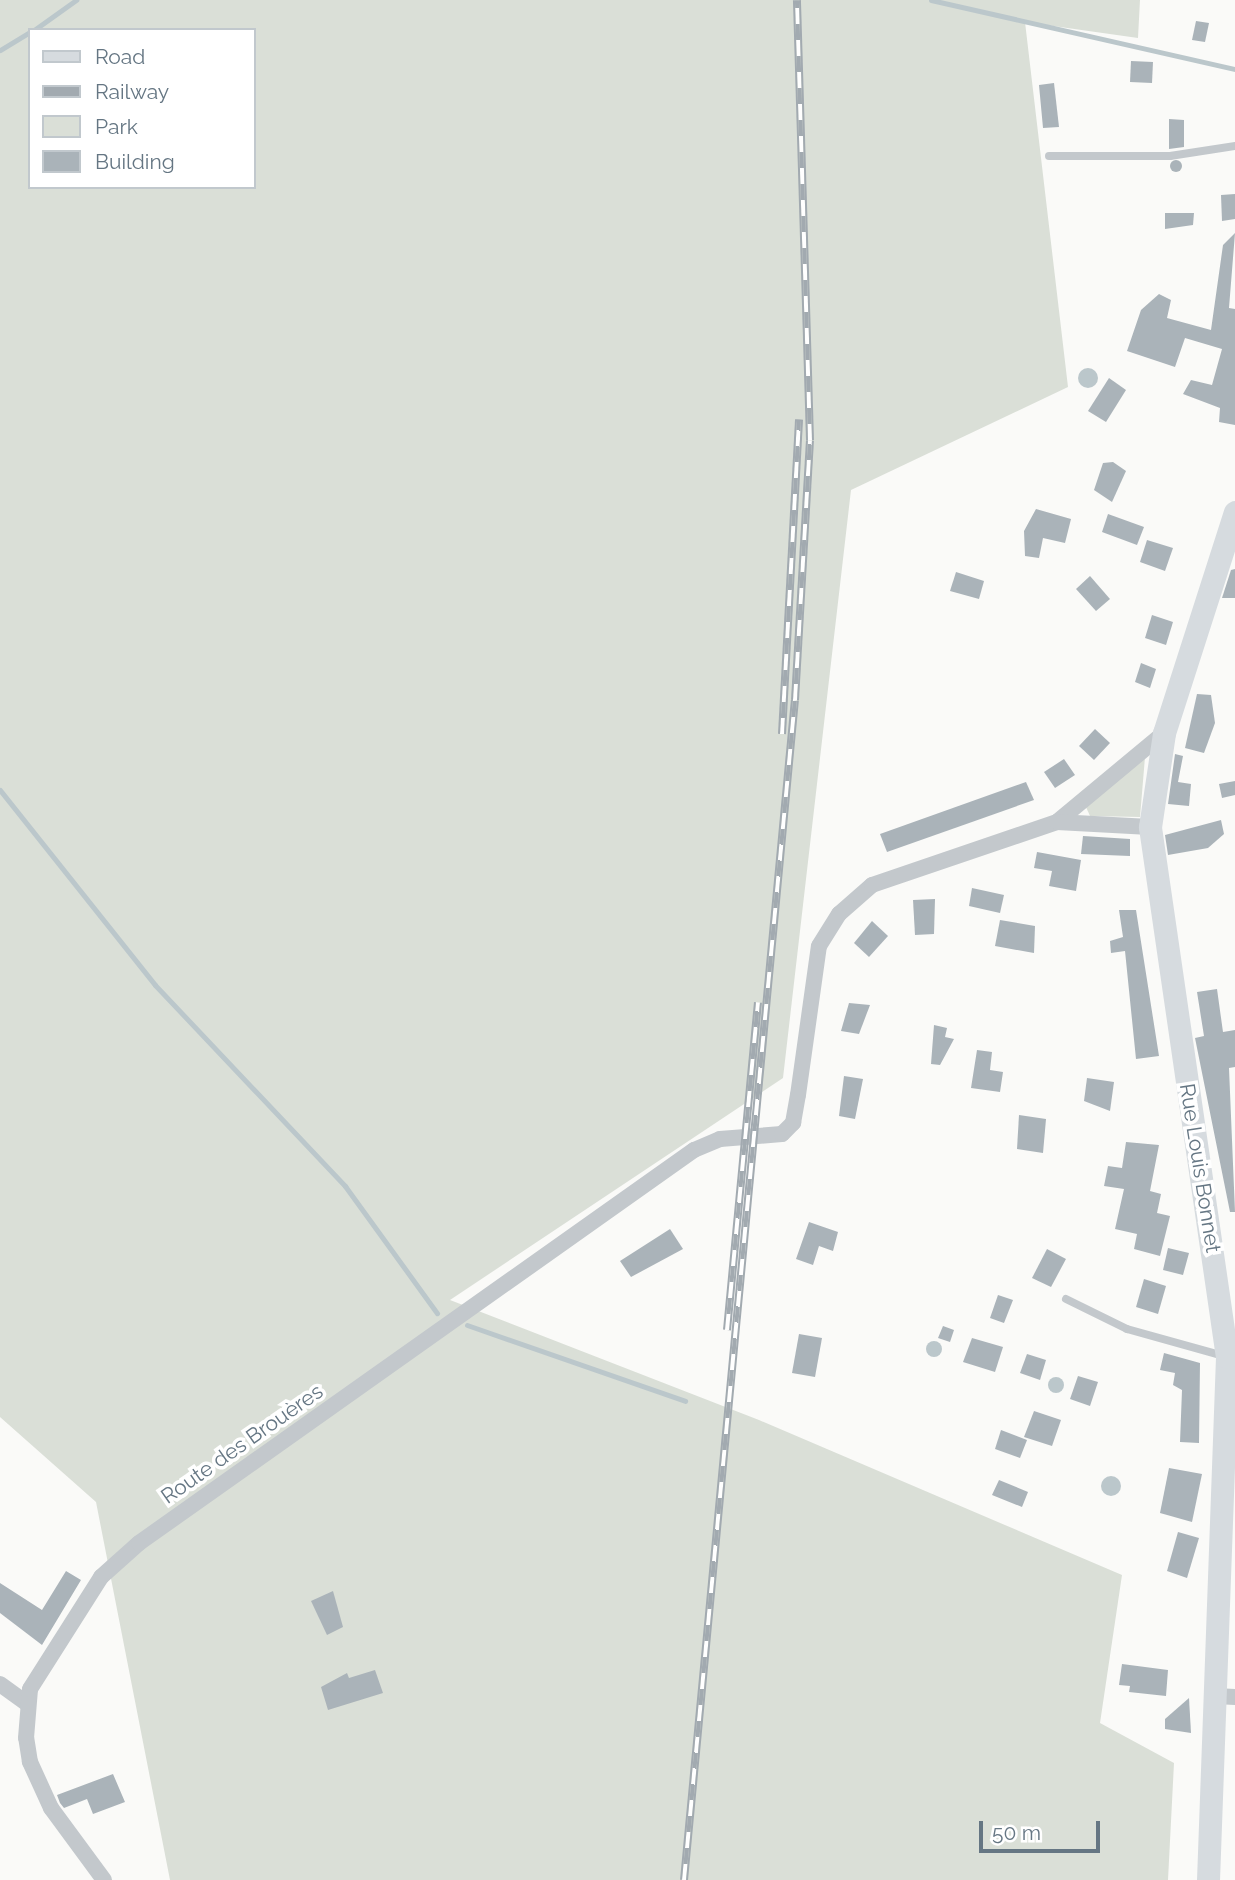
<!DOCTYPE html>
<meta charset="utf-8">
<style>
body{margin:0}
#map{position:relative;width:1235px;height:1880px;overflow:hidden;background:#fafaf8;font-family:Raleway,sans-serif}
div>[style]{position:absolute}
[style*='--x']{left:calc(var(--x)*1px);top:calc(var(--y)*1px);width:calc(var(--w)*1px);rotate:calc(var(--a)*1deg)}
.green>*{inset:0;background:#dadfd7}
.water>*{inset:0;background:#bbc7cb}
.round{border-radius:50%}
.stream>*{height:5px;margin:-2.5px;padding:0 2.5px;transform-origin:2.5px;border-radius:2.5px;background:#bbc7cb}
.building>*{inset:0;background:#aab3b9}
.lane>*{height:8px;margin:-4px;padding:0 4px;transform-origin:4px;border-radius:4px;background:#c3c8cc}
.street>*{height:16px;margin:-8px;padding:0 8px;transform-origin:8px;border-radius:8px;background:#c3c8cc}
.secondary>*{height:23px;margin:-11.5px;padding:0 11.5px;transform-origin:11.5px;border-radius:11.5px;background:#d6dbdf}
.rail>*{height:8px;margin-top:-4px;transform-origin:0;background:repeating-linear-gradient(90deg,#fff 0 16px,#a2aab0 0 32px);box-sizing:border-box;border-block:2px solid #a2aab0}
span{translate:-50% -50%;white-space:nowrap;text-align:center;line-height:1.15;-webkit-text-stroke:7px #fff;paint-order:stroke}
.street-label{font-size:21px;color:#657683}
.legend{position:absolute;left:28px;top:28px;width:228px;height:161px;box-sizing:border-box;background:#fff;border:2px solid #c1c8cd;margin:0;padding:9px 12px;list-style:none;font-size:21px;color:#657683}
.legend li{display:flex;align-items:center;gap:14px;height:35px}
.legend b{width:35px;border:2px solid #c1c8cd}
.scale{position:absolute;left:979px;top:1821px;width:121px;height:32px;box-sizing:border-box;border:4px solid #657683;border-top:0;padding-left:9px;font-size:21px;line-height:24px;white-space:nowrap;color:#657683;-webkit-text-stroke:5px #fff;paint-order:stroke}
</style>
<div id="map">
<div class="green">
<i style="clip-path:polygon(evenodd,0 0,1140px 0,1138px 38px,1025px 22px,1068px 387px,851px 490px,783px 1078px,450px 1300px,759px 1420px,1122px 1575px,1100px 1723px,1174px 1763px,1168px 1880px,170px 1880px,96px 1502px,0 1417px,0 0,30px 30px,254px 30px,254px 187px,30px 187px,30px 30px)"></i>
<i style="clip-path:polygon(1145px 757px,1140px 817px,1090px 816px,1086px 807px)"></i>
</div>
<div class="water">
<i class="round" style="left:1078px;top:368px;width:20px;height:20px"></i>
<i class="round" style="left:926px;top:1341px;width:16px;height:16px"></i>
<i class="round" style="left:1048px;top:1377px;width:16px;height:16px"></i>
<i class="round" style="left:1101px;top:1476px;width:20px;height:20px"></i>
</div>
<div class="stream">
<i style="--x:931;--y:0;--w:312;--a:12.8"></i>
<i style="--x:34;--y:30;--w:52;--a:-35.5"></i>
<i style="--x:0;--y:50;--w:35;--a:-31"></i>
<i style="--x:0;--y:790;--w:249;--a:51.5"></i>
<i style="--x:155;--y:985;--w:277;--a:46.6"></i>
<i style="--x:345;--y:1186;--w:157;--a:54.1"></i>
<i style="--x:467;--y:1325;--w:231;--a:19.2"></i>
</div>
<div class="building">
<i style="clip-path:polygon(1196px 21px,1209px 23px,1205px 42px,1192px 40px)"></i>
<i style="clip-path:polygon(1131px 61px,1153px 62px,1152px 83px,1130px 82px)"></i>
<i style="clip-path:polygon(1054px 83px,1059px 127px,1043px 128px,1039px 85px)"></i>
<i style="clip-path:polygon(1169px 119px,1184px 120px,1184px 147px,1169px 149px)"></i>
<i class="round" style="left:1170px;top:160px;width:12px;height:12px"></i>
<i style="clip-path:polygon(1235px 194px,1235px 219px,1222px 221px,1221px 195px)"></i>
<i style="clip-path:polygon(1165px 213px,1194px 213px,1193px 225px,1165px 229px)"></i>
<i style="clip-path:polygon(1235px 233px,1229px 308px,1235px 309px,1235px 425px,1219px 422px,1220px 408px,1183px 394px,1191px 380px,1212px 385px,1222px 349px,1185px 338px,1175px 367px,1127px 351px,1141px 310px,1159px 294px,1171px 300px,1167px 318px,1211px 330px,1223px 245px)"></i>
<i style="clip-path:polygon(1109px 378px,1126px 390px,1106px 422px,1088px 411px)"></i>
<i style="clip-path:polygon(1113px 462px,1126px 471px,1112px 502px,1094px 490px,1103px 463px)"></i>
<i style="clip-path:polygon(1036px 509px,1071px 519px,1065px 543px,1043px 538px,1039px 558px,1025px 556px,1024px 531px)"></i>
<i style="clip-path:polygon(1108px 514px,1144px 527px,1137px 545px,1102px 532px)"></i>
<i style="clip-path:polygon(1147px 540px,1173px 548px,1165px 571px,1140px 562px)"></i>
<i style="clip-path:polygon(1235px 569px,1235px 598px,1222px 598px,1231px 570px)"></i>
<i style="clip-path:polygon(956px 572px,984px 581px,979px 599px,950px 591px)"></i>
<i style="clip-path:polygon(1090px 576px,1110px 599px,1096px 611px,1076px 589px)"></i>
<i style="clip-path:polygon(1152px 615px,1173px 622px,1166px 645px,1145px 638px)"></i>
<i style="clip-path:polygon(1141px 663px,1156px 669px,1150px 688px,1135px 682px)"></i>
<i style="clip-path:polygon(1197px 694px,1211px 695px,1215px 723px,1204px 753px,1185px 748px)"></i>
<i style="clip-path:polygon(1095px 729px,1110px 743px,1094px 760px,1079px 746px)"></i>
<i style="clip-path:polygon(1175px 754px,1183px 756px,1178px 782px,1191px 784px,1189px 806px,1168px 804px)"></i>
<i style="clip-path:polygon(1064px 759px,1075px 775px,1055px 788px,1044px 772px)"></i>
<i style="clip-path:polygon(1235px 781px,1235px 795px,1222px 798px,1219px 784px)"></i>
<i style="clip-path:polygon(1026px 782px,1034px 800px,887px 852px,880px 834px)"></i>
<i style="clip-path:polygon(1221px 820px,1224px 834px,1208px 848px,1168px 855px,1165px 835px)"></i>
<i style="clip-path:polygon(1083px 836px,1130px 839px,1130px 856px,1081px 854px)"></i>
<i style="clip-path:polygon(1037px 852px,1081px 860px,1076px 891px,1049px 886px,1052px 871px,1034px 868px)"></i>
<i style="clip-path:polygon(972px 888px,1004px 895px,1000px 913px,969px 906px)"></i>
<i style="clip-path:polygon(935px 899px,934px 934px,915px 935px,913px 900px)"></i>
<i style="clip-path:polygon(1119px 910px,1136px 910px,1159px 1056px,1136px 1059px,1125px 951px,1111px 953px,1110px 941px,1123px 937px)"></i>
<i style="clip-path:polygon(1000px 920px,1035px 926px,1034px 953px,995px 946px)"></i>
<i style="clip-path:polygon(872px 921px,888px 936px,869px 957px,854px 943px)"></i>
<i style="clip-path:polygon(1217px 989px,1223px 1032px,1235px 1030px,1235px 1067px,1229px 1068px,1235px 1212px,1230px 1212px,1195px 1038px,1204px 1036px,1197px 992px)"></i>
<i style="clip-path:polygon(849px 1003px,870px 1005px,859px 1034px,841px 1031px)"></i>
<i style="clip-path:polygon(934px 1025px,947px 1028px,945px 1037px,954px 1039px,940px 1065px,931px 1064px)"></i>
<i style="clip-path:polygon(977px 1050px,992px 1052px,990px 1070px,1003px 1072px,1000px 1092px,971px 1088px)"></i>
<i style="clip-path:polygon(844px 1076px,863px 1079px,855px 1119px,839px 1116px)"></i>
<i style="clip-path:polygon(1087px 1078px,1114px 1082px,1110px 1111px,1084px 1101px)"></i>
<i style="clip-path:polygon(1019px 1115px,1046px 1119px,1043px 1153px,1017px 1149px)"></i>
<i style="clip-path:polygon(1126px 1142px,1159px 1145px,1150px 1191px,1161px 1194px,1157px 1213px,1170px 1216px,1160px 1256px,1134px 1249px,1137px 1234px,1115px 1229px,1124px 1189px,1104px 1186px,1108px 1166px,1122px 1168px)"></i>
<i style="clip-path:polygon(809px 1222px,838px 1232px,833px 1251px,819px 1246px,813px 1265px,796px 1259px)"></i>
<i style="clip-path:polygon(670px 1229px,683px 1249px,631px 1277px,620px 1261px)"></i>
<i style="clip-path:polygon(1168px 1248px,1189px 1253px,1183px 1275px,1163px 1270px)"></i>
<i style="clip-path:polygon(1047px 1249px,1066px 1259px,1051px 1287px,1032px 1278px)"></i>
<i style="clip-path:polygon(1144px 1279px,1166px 1286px,1158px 1314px,1136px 1307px)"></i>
<i style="clip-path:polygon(998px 1295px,1013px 1300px,1004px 1323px,990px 1318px)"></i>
<i style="clip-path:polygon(943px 1326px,954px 1330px,950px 1342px,938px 1338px)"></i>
<i style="clip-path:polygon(799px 1334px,822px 1338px,815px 1377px,792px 1373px)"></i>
<i style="clip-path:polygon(972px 1338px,1003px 1347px,995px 1372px,963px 1362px)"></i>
<i style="clip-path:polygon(1164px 1353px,1200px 1363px,1199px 1443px,1180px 1442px,1182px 1390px,1173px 1385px,1175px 1373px,1160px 1370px)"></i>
<i style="clip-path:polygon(1027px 1354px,1046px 1360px,1040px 1380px,1020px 1373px)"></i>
<i style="clip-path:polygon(1078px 1376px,1098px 1382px,1090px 1406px,1070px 1399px)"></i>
<i style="clip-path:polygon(1034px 1411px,1061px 1420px,1052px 1446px,1024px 1437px)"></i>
<i style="clip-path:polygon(1001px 1430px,1027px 1440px,1020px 1458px,995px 1449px)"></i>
<i style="clip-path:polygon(1169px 1468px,1202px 1474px,1192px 1522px,1160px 1513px)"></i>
<i style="clip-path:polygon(999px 1480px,1028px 1492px,1022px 1507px,992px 1495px)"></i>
<i style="clip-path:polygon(1178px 1532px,1199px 1538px,1187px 1578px,1167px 1571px)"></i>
<i style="clip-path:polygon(66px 1571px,81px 1580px,42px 1645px,0 1613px,0 1583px,42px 1610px)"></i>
<i style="clip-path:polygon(333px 1591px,343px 1627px,327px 1635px,311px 1601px)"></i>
<i style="clip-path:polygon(1122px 1664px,1168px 1670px,1166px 1696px,1129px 1692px,1130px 1686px,1119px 1685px)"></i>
<i style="clip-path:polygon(375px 1670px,383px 1693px,328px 1710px,321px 1687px,347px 1673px,349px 1678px)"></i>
<i style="clip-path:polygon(1189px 1698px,1191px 1733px,1165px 1729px,1165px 1719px)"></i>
<i style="clip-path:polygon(113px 1774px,125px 1802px,93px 1814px,87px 1799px,64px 1808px,60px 1803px,57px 1795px)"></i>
</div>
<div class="lane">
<i style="--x:1049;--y:156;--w:121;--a:0"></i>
<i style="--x:1170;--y:156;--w:66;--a:-8.7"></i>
<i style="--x:1066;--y:1299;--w:68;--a:26.2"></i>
<i style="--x:1127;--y:1329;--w:101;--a:15.6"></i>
</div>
<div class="street">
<i style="--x:1057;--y:822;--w:139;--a:-39.8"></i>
<i style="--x:0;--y:1684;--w:32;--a:36"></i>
<i style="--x:1216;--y:1696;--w:19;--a:3"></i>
<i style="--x:104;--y:1880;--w:89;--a:-126.4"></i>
<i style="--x:51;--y:1808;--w:51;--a:-114.5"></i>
<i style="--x:30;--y:1762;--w:24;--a:-99"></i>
<i style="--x:26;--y:1738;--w:49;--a:-85.3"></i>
<i style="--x:30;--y:1689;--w:133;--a:-57.6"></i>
<i style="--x:101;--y:1577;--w:51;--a:-41.8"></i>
<i style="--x:139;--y:1543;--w:680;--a:-35.3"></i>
<i style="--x:694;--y:1150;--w:28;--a:-23"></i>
<i style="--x:720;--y:1139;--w:62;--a:-4.6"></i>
<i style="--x:782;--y:1134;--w:16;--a:-45"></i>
<i style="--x:793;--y:1123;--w:28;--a:-80"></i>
<i style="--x:798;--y:1095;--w:150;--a:-82"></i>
<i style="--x:819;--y:946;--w:38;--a:-58"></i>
<i style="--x:839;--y:914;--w:44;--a:-41.3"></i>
<i style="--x:872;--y:885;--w:195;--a:-18.8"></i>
<i style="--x:1057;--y:822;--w:93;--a:3.1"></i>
</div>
<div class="secondary">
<i style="--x:1208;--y:1880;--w:523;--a:-87.92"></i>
<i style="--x:1227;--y:1357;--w:536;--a:-98.27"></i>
<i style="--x:1150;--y:827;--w:95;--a:-81.5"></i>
<i style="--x:1164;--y:733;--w:232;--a:-72.2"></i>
</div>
<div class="rail">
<i style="--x:782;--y:734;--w:315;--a:-86.9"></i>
<i style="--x:727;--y:1330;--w:329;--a:-84.6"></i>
<i style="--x:684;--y:1880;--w:1185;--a:-84.63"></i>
<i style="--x:795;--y:700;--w:260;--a:-86.7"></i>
<i style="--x:810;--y:440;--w:440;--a:-91.7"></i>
</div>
<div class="street-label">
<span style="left:1200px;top:1168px;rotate:81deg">Rue Louis Bonnet</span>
<span style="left:242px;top:1444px;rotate:-35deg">Route des Brouères</span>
</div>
<ul class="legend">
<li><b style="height:9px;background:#d6dbdf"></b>Road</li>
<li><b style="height:9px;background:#a2aab0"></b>Railway</li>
<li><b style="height:19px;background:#dadfd7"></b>Park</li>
<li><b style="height:19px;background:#aab3b9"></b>Building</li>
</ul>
<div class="scale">50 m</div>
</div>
